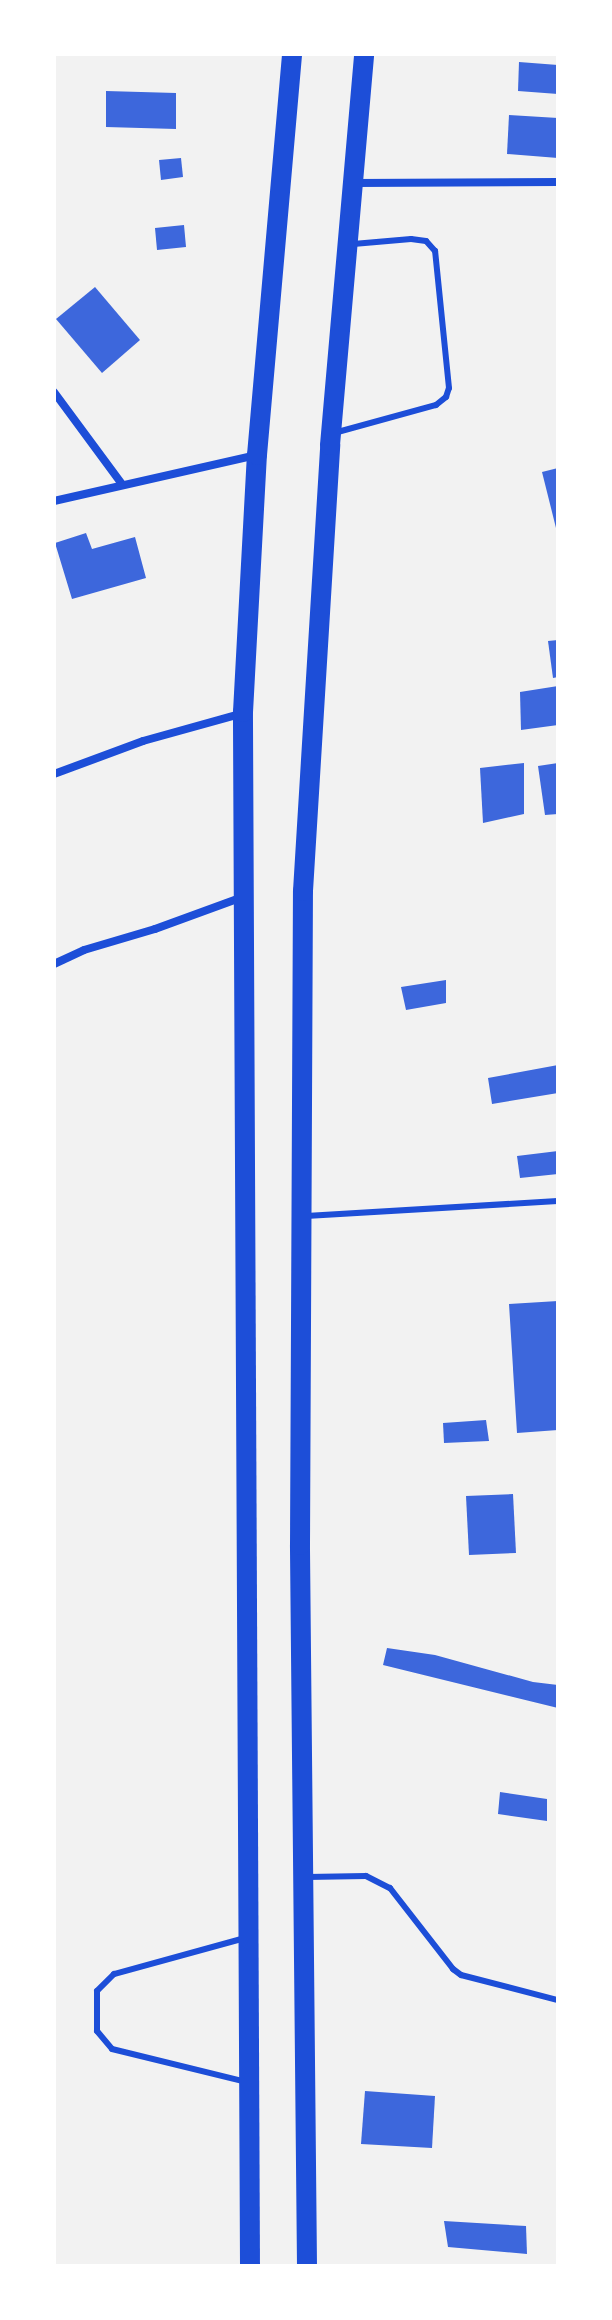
<!DOCTYPE html>
<style>
body{margin:0}
#map{position:relative;width:612px;height:2320px;overflow:hidden;background:#f2f2f2;font-family:Quicksand,sans-serif}
div>[style]{position:absolute}
[style*='--x']{left:calc(var(--x)*1px);top:calc(var(--y)*1px);width:calc(var(--w)*1px);rotate:calc(var(--a)*1deg)}
.building>*{inset:0;background:#3d67dc}
.service>*{height:6px;margin:-3px;padding:0 3px;transform-origin:3px;border-radius:3px;background:#1d4ed8}
.minor>*{height:8px;margin:-4px;padding:0 4px;transform-origin:4px;border-radius:4px;background:#1d4ed8}
.primary>*{height:20px;margin:-10px;padding:0 10px;transform-origin:10px;border-radius:10px;background:#1d4ed8}
span{translate:-50% -50%;white-space:nowrap;text-align:center;line-height:1.15;-webkit-text-stroke:6px #fff;paint-order:stroke}
.frame{position:absolute;inset:0;border:56px solid #fff;pointer-events:none}
</style>
<div id="map">
<div class="building">
<i style="clip-path:polygon(519px 62px,558px 65px,558px 94px,518px 91px)"></i>
<i style="clip-path:polygon(106px 91px,176px 93px,176px 129px,106px 127px)"></i>
<i style="clip-path:polygon(509px 115px,558px 118px,558px 158px,507px 154px)"></i>
<i style="clip-path:polygon(181px 158px,183px 177px,161px 180px,159px 160px)"></i>
<i style="clip-path:polygon(184px 225px,186px 247px,157px 250px,155px 228px)"></i>
<i style="clip-path:polygon(95px 287px,140px 340px,102px 373px,56px 319px)"></i>
<i style="clip-path:polygon(558px 468px,558px 531px,557px 532px,542px 472px)"></i>
<i style="clip-path:polygon(86px 533px,92px 549px,135px 537px,146px 578px,72px 599px,55px 543px)"></i>
<i style="clip-path:polygon(558px 640px,558px 677px,553px 678px,548px 641px)"></i>
<i style="clip-path:polygon(558px 686px,558px 725px,521px 730px,520px 692px)"></i>
<i style="clip-path:polygon(524px 763px,524px 814px,483px 823px,480px 768px)"></i>
<i style="clip-path:polygon(558px 763px,558px 814px,545px 815px,538px 766px)"></i>
<i style="clip-path:polygon(446px 980px,446px 1003px,406px 1010px,401px 987px)"></i>
<i style="clip-path:polygon(558px 1065px,558px 1093px,492px 1104px,488px 1078px)"></i>
<i style="clip-path:polygon(558px 1151px,558px 1174px,520px 1178px,517px 1156px)"></i>
<i style="clip-path:polygon(558px 1301px,558px 1430px,517px 1433px,509px 1304px)"></i>
<i style="clip-path:polygon(486px 1420px,489px 1441px,444px 1443px,443px 1423px)"></i>
<i style="clip-path:polygon(513px 1494px,516px 1553px,469px 1555px,466px 1496px)"></i>
<i style="clip-path:polygon(387px 1648px,435px 1655px,533px 1682px,558px 1685px,558px 1708px,383px 1665px)"></i>
<i style="clip-path:polygon(500px 1792px,547px 1799px,547px 1821px,498px 1814px)"></i>
<i style="clip-path:polygon(365px 2091px,435px 2096px,432px 2148px,361px 2144px)"></i>
<i style="clip-path:polygon(444px 2221px,526px 2226px,527px 2254px,448px 2247px)"></i>
</div>
<div class="service">
<i style="--x:334;--y:433;--w:106;--a:-15.4"></i>
<i style="--x:436;--y:405;--w:13;--a:-39"></i>
<i style="--x:446;--y:397;--w:9;--a:-72"></i>
<i style="--x:449;--y:388;--w:138;--a:-95.8"></i>
<i style="--x:435;--y:251;--w:13;--a:-132"></i>
<i style="--x:426;--y:241;--w:15;--a:-172"></i>
<i style="--x:411;--y:239;--w:58;--a:175.1"></i>
<i style="--x:306;--y:1216;--w:252;--a:-3.4"></i>
<i style="--x:307;--y:1877;--w:59;--a:-1"></i>
<i style="--x:366;--y:1876;--w:27;--a:27"></i>
<i style="--x:390;--y:1888;--w:103;--a:52.1"></i>
<i style="--x:453;--y:1969;--w:10;--a:37"></i>
<i style="--x:461;--y:1975;--w:100;--a:14.5"></i>
<i style="--x:245;--y:1938;--w:136;--a:164.6"></i>
<i style="--x:114;--y:1974;--w:24;--a:135"></i>
<i style="--x:97;--y:1991;--w:40;--a:90"></i>
<i style="--x:97;--y:2031;--w:23;--a:50"></i>
<i style="--x:112;--y:2049;--w:138;--a:13.8"></i>
</div>
<div class="minor">
<i style="--x:355;--y:183;--w:203;--a:-0.3"></i>
<i style="--x:54;--y:392;--w:113;--a:53.6"></i>
<i style="--x:54;--y:501;--w:207;--a:-12.8"></i>
<i style="--x:54;--y:774;--w:95;--a:-20.3"></i>
<i style="--x:143;--y:741;--w:104;--a:-15.6"></i>
<i style="--x:54;--y:964;--w:33;--a:-25"></i>
<i style="--x:84;--y:950;--w:74;--a:-16.5"></i>
<i style="--x:155;--y:929;--w:94;--a:-20"></i>
</div>
<div class="primary">
<i style="--x:250;--y:2266;--w:1554;--a:-90.26"></i>
<i style="--x:243;--y:712;--w:257;--a:-86.9"></i>
<i style="--x:257;--y:455;--w:403;--a:-85"></i>
<i style="--x:307;--y:2266;--w:721;--a:-90.56"></i>
<i style="--x:300;--y:1545;--w:654;--a:-89.74"></i>
<i style="--x:303;--y:891;--w:447;--a:-86.5"></i>
<i style="--x:330;--y:445;--w:392;--a:-85"></i>
</div>
<div class="frame"></div>
</div>
